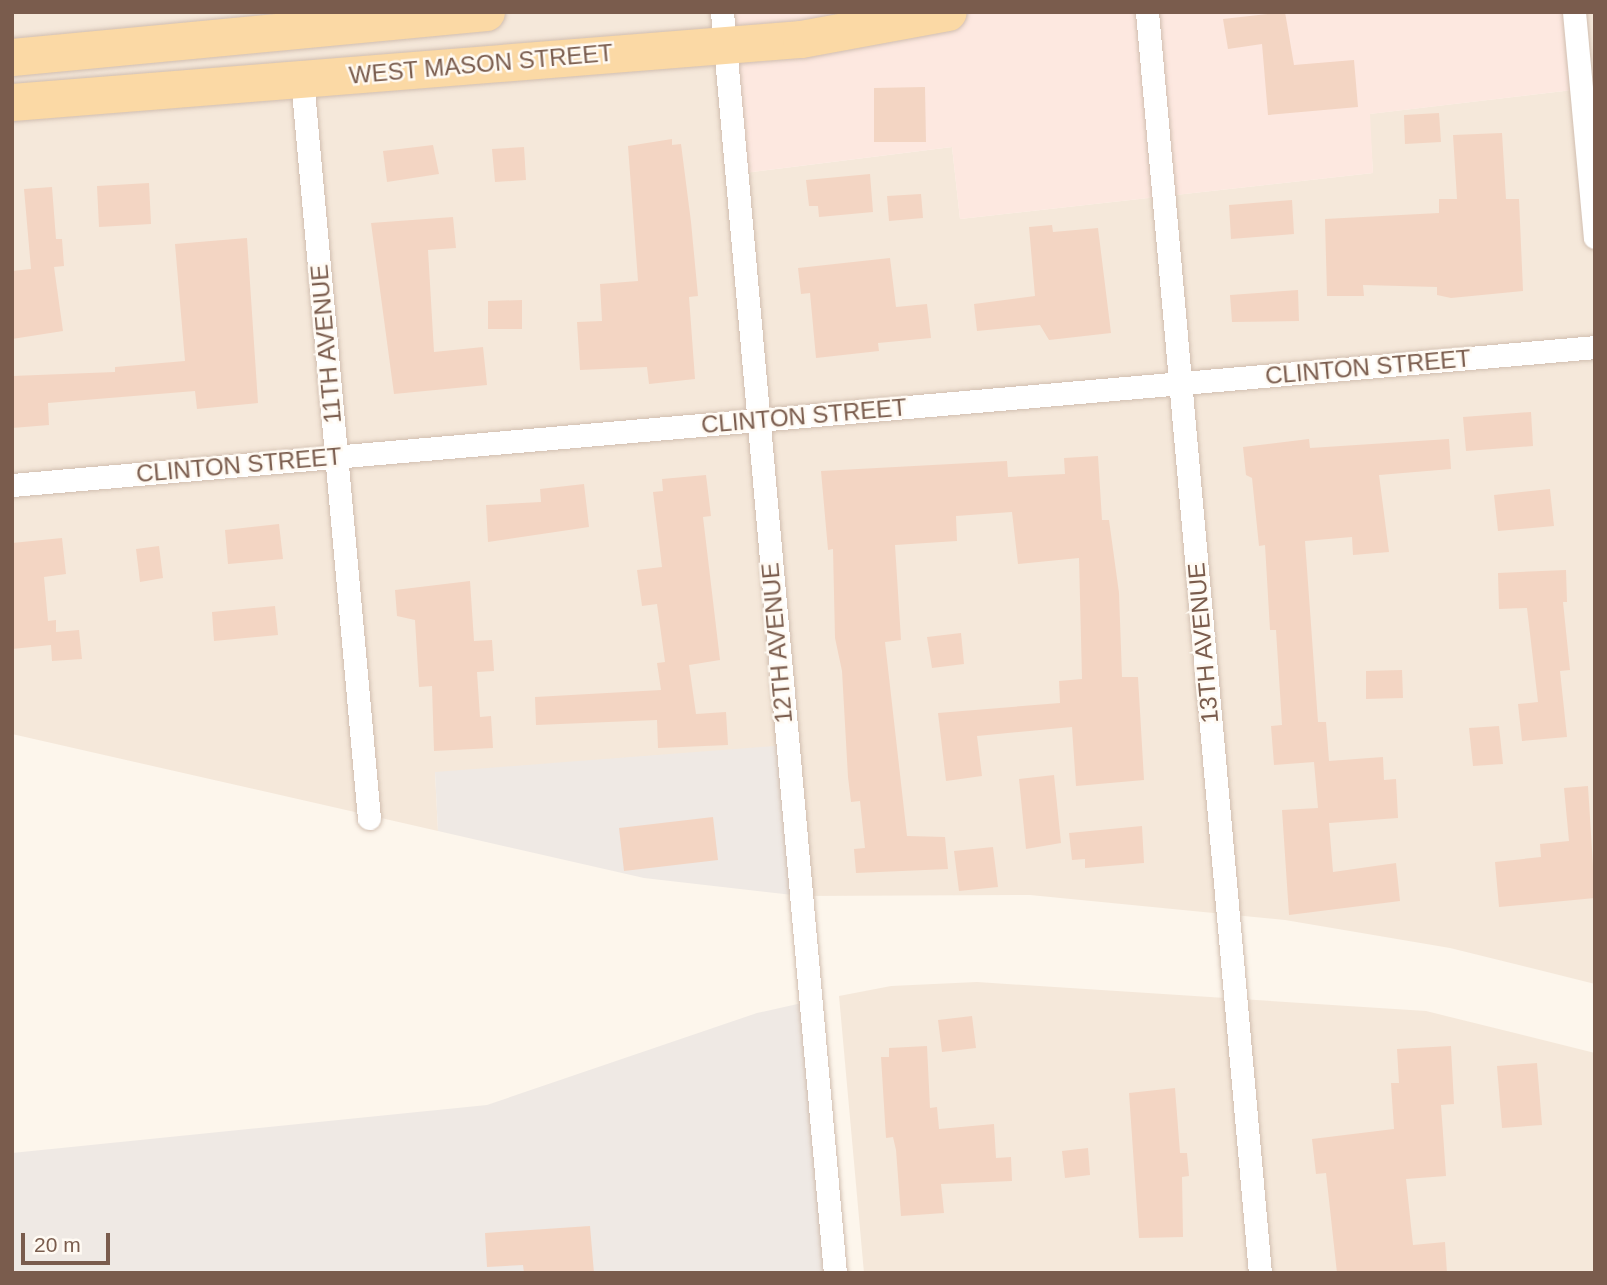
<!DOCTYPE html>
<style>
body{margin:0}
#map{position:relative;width:1607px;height:1285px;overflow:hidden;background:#fdf6ec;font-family:Arial,sans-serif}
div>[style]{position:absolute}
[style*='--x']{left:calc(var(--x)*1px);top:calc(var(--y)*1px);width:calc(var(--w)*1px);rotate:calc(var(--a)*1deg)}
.residential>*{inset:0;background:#f5e8da}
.commercial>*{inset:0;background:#fde8e0}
.industrial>*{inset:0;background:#efe9e4}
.building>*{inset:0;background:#f3d5c3}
.roads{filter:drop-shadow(0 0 2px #d1beb0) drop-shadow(0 0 2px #d1beb0)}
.street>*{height:23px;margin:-11.5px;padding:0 11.5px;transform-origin:11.5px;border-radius:11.5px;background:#fff}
.primary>*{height:37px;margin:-18.5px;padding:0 18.5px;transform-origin:18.5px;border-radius:18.5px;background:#fbd9a5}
span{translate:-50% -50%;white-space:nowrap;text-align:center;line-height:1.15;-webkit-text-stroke:5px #fffaf3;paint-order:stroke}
.street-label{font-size:24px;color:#7a5c4d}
.frame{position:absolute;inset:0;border:14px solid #7a5c4d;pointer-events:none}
.scale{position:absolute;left:21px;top:1233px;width:89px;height:32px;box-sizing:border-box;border:4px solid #7a5c4d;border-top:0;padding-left:9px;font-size:21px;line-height:24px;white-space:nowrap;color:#7a5c4d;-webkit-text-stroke:5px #fffaf3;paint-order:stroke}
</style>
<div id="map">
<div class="residential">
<i style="clip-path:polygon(12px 12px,722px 12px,736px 174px,952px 147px,960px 219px,1373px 173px,1369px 114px,1581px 89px,1574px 12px,1595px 12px,1595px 984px,1450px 948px,1285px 920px,1030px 895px,801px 896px,435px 772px,438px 831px,12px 734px)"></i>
<i style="clip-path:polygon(977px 982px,1426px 1011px,1595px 1053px,1595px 1273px,864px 1273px,839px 996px,891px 986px)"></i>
</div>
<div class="commercial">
<i style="clip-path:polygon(722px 12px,1574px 12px,1581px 89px,1370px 114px,1373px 173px,960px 219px,952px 147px,736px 174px)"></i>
</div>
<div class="industrial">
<i style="clip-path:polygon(787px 745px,801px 896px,644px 878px,438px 831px,435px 772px)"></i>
<i style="clip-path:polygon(811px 1001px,835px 1273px,12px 1273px,12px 1153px,487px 1105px,757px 1013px)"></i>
</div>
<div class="building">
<i style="clip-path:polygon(1285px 12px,1294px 65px,1354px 60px,1358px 107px,1268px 115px,1262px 44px,1228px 49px,1223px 19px)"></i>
<i style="clip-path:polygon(925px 87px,926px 142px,874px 142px,874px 88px)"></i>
<i style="clip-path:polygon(1439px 113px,1441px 142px,1405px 144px,1404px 115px)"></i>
<i style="clip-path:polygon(1502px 133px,1506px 199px,1519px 199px,1523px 291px,1451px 298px,1437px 295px,1437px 287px,1363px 285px,1364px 296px,1327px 296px,1325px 219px,1439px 213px,1439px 199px,1457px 199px,1453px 135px)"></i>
<i style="clip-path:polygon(672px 139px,672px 145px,681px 144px,691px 222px,698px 296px,689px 297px,695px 379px,649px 384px,647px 367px,580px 370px,577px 322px,602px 321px,600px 284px,638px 281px,628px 146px)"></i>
<i style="clip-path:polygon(433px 145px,439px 174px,387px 182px,383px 151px)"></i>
<i style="clip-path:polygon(524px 147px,526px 180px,495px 182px,492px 149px)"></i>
<i style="clip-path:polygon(870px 174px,873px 212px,819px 217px,818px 206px,809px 206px,806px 180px)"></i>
<i style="clip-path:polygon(149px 183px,151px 224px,99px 227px,97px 186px)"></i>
<i style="clip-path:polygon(52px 187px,56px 239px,62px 239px,64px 266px,54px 267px,63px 331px,12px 339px,12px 271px,31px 269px,24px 189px)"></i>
<i style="clip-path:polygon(921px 194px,923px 218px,889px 221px,887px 196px)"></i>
<i style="clip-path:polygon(1292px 200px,1294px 234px,1231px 239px,1229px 205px)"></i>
<i style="clip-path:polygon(453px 217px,456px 248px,428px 250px,434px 352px,483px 347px,487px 385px,394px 394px,371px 223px)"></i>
<i style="clip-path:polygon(1052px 225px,1053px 232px,1098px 228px,1111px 333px,1049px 340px,1040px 325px,977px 331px,974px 304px,1035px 296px,1029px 227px)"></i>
<i style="clip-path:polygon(247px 238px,258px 403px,197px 409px,195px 391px,48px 403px,49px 425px,12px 428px,12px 376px,115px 372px,115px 367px,185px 361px,175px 244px)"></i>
<i style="clip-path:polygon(890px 258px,896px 307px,927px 304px,931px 338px,878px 343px,879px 351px,816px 358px,810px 293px,801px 294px,798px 268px)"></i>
<i style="clip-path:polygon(1298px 290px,1299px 321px,1232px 322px,1230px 295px)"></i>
<i style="clip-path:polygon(522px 300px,522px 329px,488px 329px,488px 301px)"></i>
<i style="clip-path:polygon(1531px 412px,1533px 446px,1466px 451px,1463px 417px)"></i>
<i style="clip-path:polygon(1309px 439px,1310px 448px,1449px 439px,1451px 469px,1379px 475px,1389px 552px,1353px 555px,1352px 537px,1305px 541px,1318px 722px,1326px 722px,1329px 761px,1383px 757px,1384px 780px,1396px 779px,1398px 818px,1329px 823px,1333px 872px,1396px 863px,1400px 901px,1289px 915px,1282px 810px,1318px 808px,1314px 762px,1274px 765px,1271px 726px,1282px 725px,1276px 630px,1270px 630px,1265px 545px,1259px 546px,1252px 478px,1246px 475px,1243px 447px)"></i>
<i style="clip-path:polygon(1098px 456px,1102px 520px,1109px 520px,1119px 593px,1122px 677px,1138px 677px,1144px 780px,1076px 786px,1072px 727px,977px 736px,982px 776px,946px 781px,938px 713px,1060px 703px,1059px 681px,1082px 679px,1079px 558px,1018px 564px,1012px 512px,956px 516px,957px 541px,895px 545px,901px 640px,885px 642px,907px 836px,945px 837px,948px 869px,856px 873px,854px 849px,865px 848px,860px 801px,851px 802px,848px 777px,842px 671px,835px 638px,833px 549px,828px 550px,821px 471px,1007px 461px,1008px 477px,1065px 474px,1064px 458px)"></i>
<i style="clip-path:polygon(706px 475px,711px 516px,703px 517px,720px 660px,689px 665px,696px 714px,726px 712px,728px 745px,658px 748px,657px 720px,536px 725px,535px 697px,661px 690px,657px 663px,665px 662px,657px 604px,642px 606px,637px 570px,662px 567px,653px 492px,663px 491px,662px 479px)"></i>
<i style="clip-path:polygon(584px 484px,589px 527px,488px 542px,486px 505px,541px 502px,540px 489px)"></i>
<i style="clip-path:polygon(1550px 489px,1554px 526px,1498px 531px,1494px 495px)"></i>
<i style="clip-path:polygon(279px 524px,283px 559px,228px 564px,225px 530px)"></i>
<i style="clip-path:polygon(62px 538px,66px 574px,44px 577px,48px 621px,56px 620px,56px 632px,79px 630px,82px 659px,52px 661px,51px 645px,12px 649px,12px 543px)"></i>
<i style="clip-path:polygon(159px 546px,163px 578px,140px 582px,136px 549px)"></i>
<i style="clip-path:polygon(1566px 570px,1567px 602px,1563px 602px,1570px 670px,1560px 671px,1567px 737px,1522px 741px,1518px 704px,1538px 702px,1527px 608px,1499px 609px,1498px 573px)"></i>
<i style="clip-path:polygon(470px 581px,474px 641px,492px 640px,494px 671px,477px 672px,480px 717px,491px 716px,493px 748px,434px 751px,432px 686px,419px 687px,415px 620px,397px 616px,395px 590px)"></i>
<i style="clip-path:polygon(275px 606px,278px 635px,214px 641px,212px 612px)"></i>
<i style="clip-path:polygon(961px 633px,964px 664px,932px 668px,927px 637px)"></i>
<i style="clip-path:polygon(1402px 670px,1403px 698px,1366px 699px,1366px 671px)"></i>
<i style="clip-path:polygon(1499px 726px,1503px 764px,1473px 766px,1469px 728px)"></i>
<i style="clip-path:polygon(1054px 775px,1061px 843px,1026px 849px,1019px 779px)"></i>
<i style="clip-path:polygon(1588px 786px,1595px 898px,1499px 907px,1495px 862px,1541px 857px,1540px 844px,1569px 841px,1564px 788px)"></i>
<i style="clip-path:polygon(713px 817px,718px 860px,624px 871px,619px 828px)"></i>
<i style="clip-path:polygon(1142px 826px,1144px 863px,1085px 868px,1085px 859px,1072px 860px,1069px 833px)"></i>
<i style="clip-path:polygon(993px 847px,998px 887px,959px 891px,954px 851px)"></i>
<i style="clip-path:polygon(972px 1016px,976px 1048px,942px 1052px,938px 1020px)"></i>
<i style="clip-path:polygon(927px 1046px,930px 1108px,937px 1107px,939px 1129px,994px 1124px,996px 1158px,1011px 1157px,1012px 1181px,941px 1184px,944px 1213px,901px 1216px,896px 1150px,893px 1137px,886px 1138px,881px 1057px,889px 1057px,889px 1048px)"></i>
<i style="clip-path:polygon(1451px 1046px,1454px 1104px,1441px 1105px,1446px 1176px,1406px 1179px,1413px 1245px,1445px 1242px,1447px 1273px,1337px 1273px,1326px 1173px,1316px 1174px,1312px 1139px,1394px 1129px,1391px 1083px,1399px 1083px,1397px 1049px)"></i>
<i style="clip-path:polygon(1537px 1063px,1542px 1125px,1502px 1128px,1497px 1066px)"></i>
<i style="clip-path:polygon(1175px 1088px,1180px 1153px,1187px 1153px,1189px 1176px,1182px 1177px,1183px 1237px,1139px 1238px,1129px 1093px)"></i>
<i style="clip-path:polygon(1088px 1148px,1090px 1175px,1065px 1178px,1062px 1151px)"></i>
<i style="clip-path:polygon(590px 1226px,594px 1273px,524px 1273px,523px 1265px,487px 1267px,485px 1233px)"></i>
</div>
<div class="roads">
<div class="street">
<i style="--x:722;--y:12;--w:1266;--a:84.88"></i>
<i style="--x:1147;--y:12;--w:1266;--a:84.88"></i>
<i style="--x:1574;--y:12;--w:226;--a:84.7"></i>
<i style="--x:302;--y:79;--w:742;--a:84.82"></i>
<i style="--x:12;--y:485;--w:1589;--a:-4.98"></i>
</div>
<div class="primary">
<i style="--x:12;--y:57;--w:476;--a:-5.4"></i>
<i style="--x:12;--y:102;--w:792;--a:-4.57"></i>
<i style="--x:801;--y:39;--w:149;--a:-10.4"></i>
</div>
</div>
<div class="street-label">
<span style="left:481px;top:64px;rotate:-5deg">WEST MASON STREET</span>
<span style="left:326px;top:344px;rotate:-95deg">11TH AVENUE</span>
<span style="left:1368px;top:367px;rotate:-5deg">CLINTON STREET</span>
<span style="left:804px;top:416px;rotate:-5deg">CLINTON STREET</span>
<span style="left:239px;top:465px;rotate:-5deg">CLINTON STREET</span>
<span style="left:777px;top:643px;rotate:-95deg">12TH AVENUE</span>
<span style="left:1203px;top:643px;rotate:-95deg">13TH AVENUE</span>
</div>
<div class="frame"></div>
<div class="scale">20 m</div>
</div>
